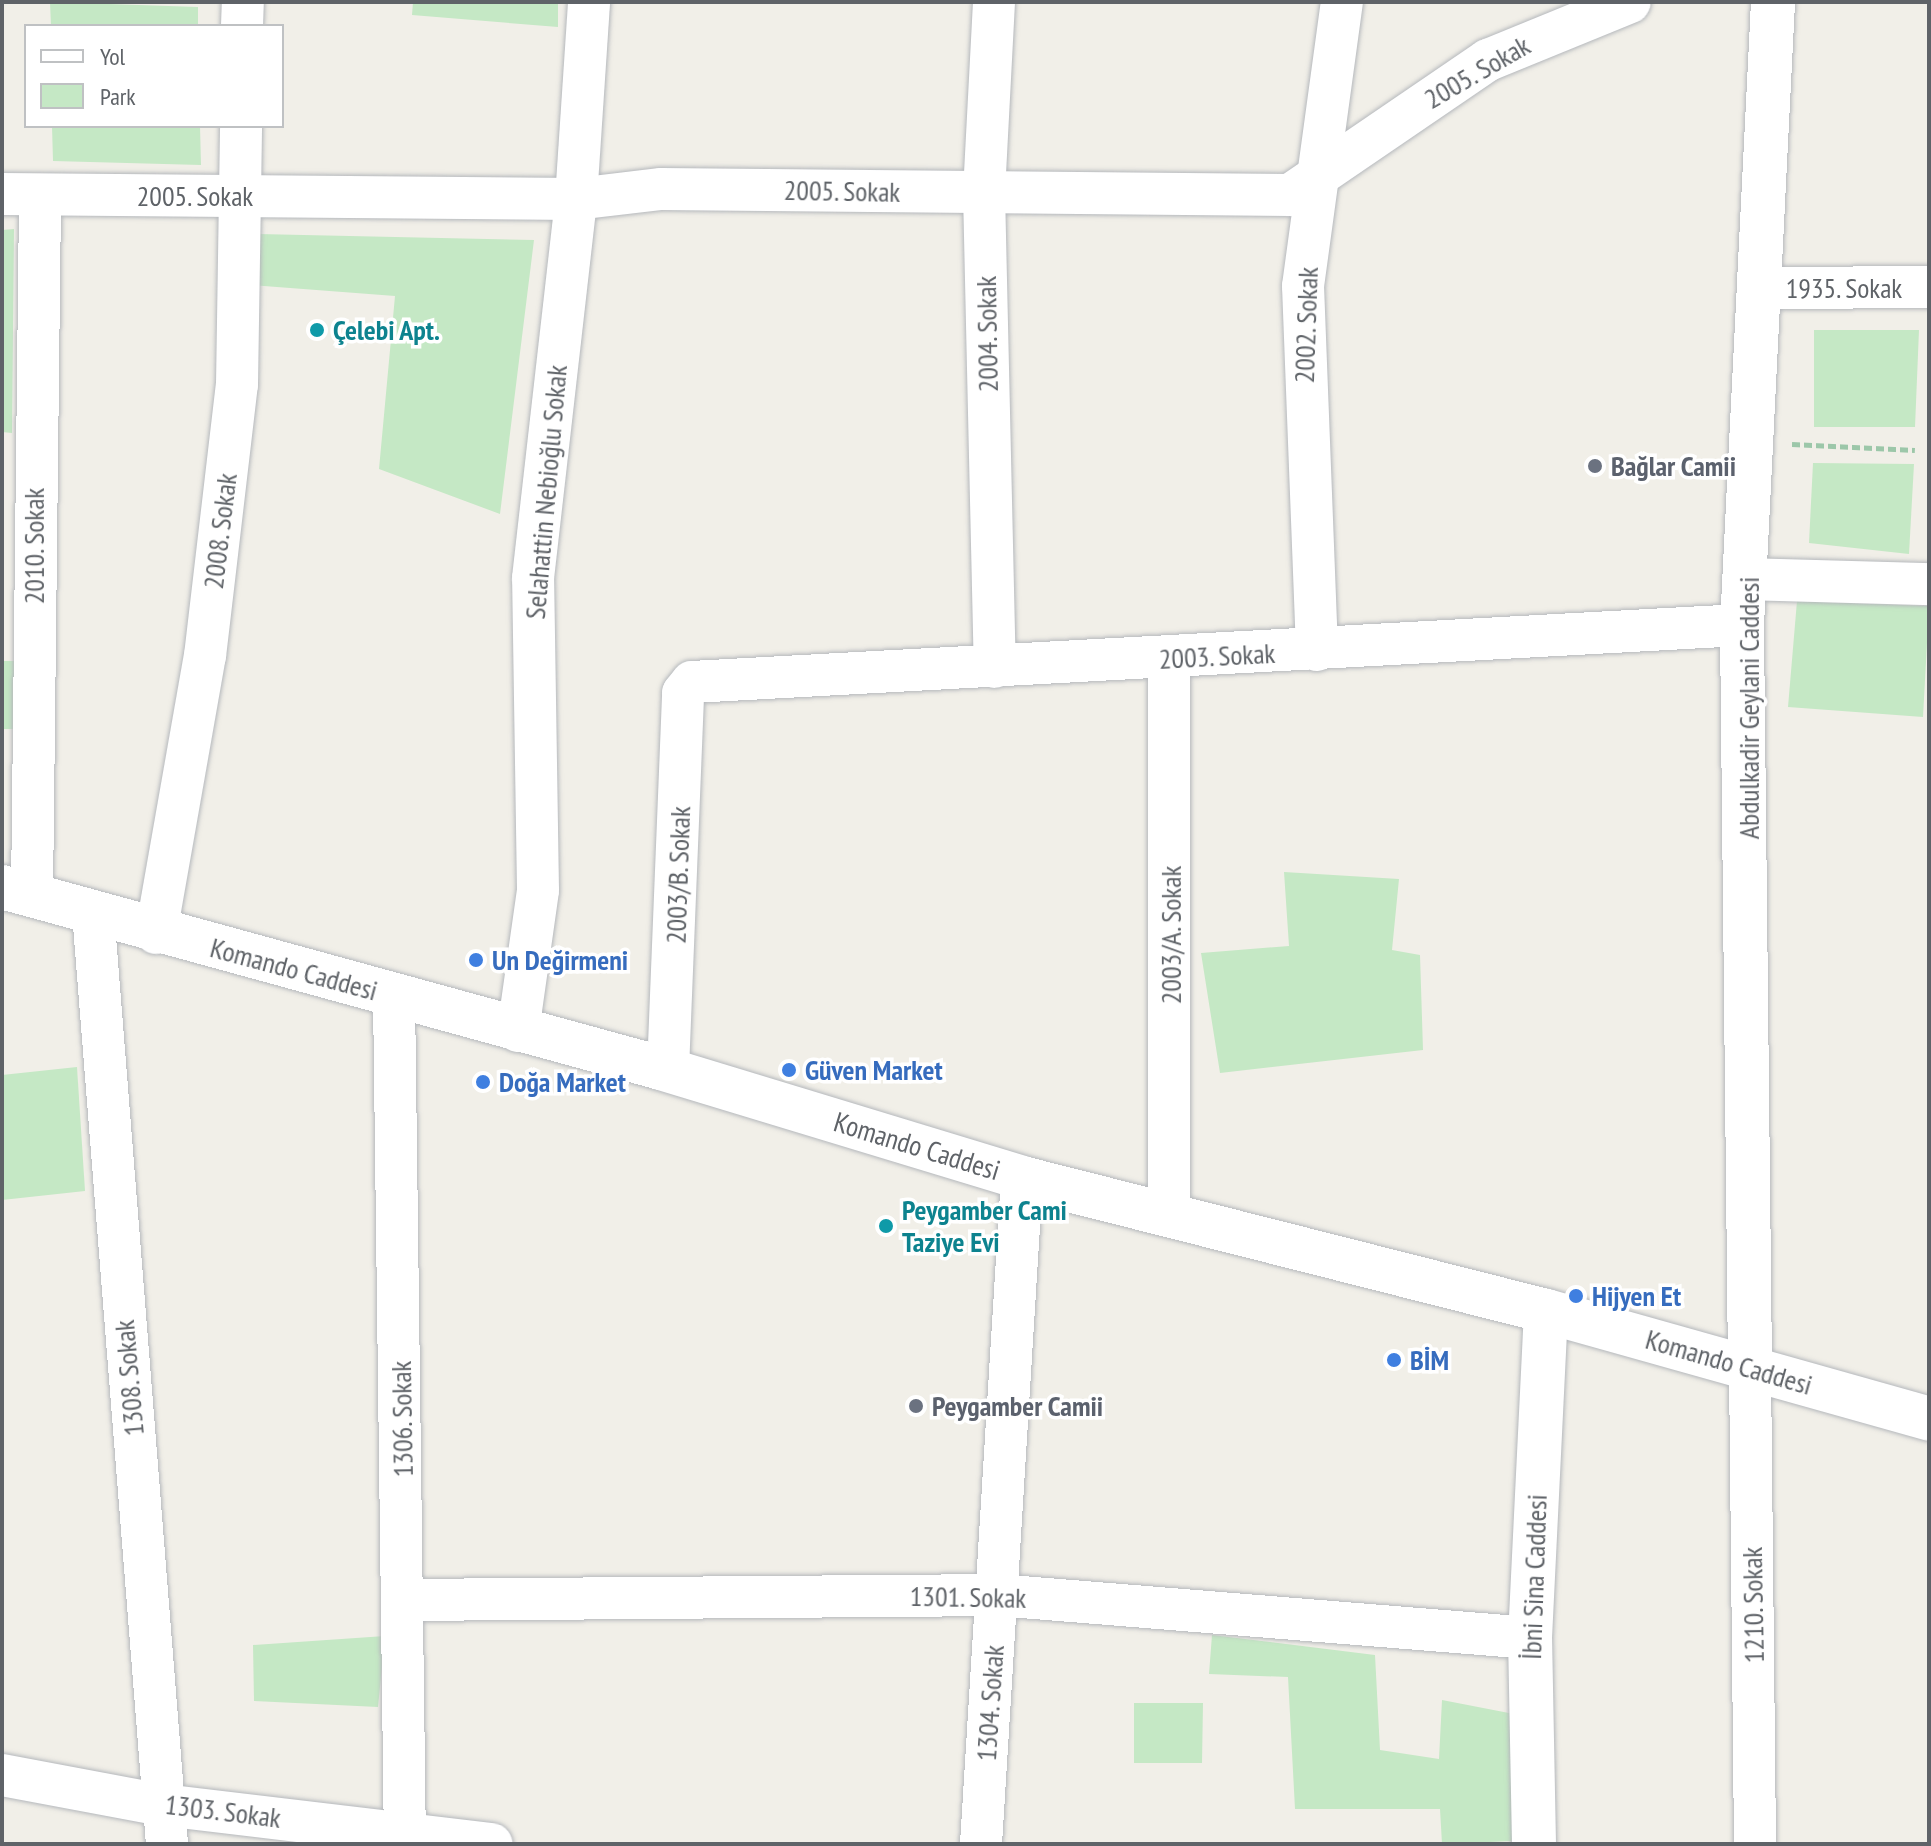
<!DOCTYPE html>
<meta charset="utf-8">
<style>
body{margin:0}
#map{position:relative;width:1931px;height:1846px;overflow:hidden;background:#f1efe8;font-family:"PT Sans Narrow",sans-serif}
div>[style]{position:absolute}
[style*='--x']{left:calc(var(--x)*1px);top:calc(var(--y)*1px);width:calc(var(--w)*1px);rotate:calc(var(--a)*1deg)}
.green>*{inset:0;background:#c5e8c5}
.path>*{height:5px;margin-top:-2.5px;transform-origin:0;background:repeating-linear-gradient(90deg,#9cc7a9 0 8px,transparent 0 12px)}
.roads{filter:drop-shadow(0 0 2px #b5b8bc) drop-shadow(0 0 2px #b5b8bc)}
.street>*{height:42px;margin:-21px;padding:0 21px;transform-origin:21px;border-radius:21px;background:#fff}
.secondary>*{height:44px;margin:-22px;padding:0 22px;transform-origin:22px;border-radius:22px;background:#fff}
.dots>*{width:22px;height:22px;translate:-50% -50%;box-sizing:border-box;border:4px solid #fff;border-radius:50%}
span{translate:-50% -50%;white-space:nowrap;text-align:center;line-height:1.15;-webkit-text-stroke:7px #fff;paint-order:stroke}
.street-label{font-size:28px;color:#5f6368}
.culture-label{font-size:28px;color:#0d838f;font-weight:700}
.left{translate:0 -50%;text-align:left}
.worship-label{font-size:28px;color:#5b616d;font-weight:700}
.shop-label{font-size:28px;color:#366cbe;font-weight:700}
.frame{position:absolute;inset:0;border:4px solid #5f6368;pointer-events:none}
.legend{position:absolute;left:24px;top:24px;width:260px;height:104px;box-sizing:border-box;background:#fff;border:2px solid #bfc1c3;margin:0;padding:10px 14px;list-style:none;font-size:24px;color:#5f6368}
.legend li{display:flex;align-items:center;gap:16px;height:40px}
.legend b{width:40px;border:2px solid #bfc1c3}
</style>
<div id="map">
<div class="green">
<i style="clip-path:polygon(50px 2px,198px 7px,198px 26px,51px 26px)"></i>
<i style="clip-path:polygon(413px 2px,558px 2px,558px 27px,412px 15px)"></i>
<i style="clip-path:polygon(52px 126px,200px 126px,201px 165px,53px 161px)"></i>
<i style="clip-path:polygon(14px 229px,12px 433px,2px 432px,2px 230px)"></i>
<i style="clip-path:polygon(258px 234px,534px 240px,500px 514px,379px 469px,395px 296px,251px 285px)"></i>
<i style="clip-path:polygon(1814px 330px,1919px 330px,1915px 427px,1814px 427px)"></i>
<i style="clip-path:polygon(1813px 463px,1914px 464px,1909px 554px,1809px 543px)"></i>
<i style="clip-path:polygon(1797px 601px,1929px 606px,1923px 717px,1788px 707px)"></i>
<i style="clip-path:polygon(2px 661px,18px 661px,21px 729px,2px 729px)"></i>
<i style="clip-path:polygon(1284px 872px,1399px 879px,1392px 950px,1420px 955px,1423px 1050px,1220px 1073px,1201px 953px,1289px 946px)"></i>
<i style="clip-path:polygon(77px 1067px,85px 1191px,2px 1200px,2px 1075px)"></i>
<i style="clip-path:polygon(1212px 1635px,1375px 1655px,1380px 1750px,1439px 1759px,1442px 1700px,1514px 1714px,1514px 1841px,1442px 1844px,1440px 1809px,1295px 1809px,1288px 1677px,1209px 1674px)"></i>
<i style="clip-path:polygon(385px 1636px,378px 1707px,254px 1701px,253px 1645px)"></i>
<i style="clip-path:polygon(1134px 1703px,1203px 1703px,1202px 1763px,1134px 1763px)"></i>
</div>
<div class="path">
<i style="--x:1792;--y:444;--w:123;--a:2.8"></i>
</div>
<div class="roads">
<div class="street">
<i style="--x:994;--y:2;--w:190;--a:93"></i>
<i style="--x:984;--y:192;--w:475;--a:88.7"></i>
<i style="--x:242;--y:26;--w:24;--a:-88"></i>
<i style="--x:2;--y:194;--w:574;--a:0.5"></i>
<i style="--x:576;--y:199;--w:86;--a:-6.7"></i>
<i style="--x:661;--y:189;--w:629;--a:0.55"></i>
<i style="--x:1290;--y:195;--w:240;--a:-34.3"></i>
<i style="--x:1488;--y:60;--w:153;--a:-22.2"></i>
<i style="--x:1759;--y:288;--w:170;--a:-0.3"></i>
<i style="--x:1747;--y:579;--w:182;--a:1.6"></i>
<i style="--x:1317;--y:650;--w:364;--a:-92.2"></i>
<i style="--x:1303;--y:286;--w:287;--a:-82.2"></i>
<i style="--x:1169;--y:659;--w:552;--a:90"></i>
<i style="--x:32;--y:895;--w:698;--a:-89.34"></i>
<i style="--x:93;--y:912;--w:935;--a:85.46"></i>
<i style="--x:156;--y:933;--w:281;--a:-80"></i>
<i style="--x:205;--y:656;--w:273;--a:-83.3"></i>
<i style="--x:237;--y:385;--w:259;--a:-89.1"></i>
<i style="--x:394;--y:995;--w:849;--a:89.26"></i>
<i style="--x:518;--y:1031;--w:142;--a:-81.9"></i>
<i style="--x:538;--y:890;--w:312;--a:-90.9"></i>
<i style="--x:533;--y:578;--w:381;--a:-83.5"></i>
<i style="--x:576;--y:199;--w:197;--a:-86.2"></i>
<i style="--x:668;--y:1070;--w:377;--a:-87.7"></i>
<i style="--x:683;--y:693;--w:14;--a:-51"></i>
<i style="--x:692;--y:682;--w:1052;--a:-3.11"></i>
<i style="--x:1750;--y:1367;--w:477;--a:89.4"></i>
<i style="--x:405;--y:1600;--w:592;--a:-0.48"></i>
<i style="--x:997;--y:1595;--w:535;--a:4.61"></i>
<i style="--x:2;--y:1775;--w:164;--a:10.6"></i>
<i style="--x:163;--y:1805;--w:331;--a:6.8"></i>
<i style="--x:981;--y:1844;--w:667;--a:-86.48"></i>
</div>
<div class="secondary">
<i style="--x:2;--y:887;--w:683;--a:15.36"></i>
<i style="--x:661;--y:1068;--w:377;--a:16.9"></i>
<i style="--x:1022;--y:1178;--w:541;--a:14.24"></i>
<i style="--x:1546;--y:1311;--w:398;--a:15.7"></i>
<i style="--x:1750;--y:1367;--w:742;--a:-90.62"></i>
<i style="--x:1742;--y:625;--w:624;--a:-87.15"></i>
<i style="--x:1534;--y:1844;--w:206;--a:-91.1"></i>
<i style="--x:1530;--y:1638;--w:327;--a:-87.2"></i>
</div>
</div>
<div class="dots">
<i style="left:317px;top:330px;background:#0f9aa8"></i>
<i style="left:1595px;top:466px;background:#6b7280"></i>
<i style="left:476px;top:960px;background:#3f7fe0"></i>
<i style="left:789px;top:1070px;background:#3f7fe0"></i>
<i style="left:483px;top:1082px;background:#3f7fe0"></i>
<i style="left:886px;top:1226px;background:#0f9aa8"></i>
<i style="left:1576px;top:1296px;background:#3f7fe0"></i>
<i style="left:1394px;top:1360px;background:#3f7fe0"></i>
<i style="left:916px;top:1406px;background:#6b7280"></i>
</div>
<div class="street-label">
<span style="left:1477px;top:72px;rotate:-30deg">2005. Sokak</span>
<span style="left:842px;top:191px;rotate:1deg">2005. Sokak</span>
<span style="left:195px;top:196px">2005. Sokak</span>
<span style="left:1844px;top:288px">1935. Sokak</span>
<span style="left:1306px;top:325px;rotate:-88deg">2002. Sokak</span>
<span style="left:987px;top:334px;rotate:-91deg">2004. Sokak</span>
<span style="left:546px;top:492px;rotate:-85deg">Selahattin Nebioğlu Sokak</span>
<span style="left:220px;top:531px;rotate:-83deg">2008. Sokak</span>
<span style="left:34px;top:546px;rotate:-90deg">2010. Sokak</span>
<span style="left:1217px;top:656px;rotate:-3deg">2003. Sokak</span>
<span style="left:1749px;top:708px;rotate:-90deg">Abdulkadir Geylani Caddesi</span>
<span style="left:678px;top:875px;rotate:-88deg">2003/B. Sokak</span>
<span style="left:1171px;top:935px;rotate:-90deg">2003/A. Sokak</span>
<span style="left:294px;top:969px;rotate:15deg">Komando Caddesi</span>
<span style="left:917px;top:1146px;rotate:17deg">Komando Caddesi</span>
<span style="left:1729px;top:1362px;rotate:16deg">Komando Caddesi</span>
<span style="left:129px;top:1378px;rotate:-95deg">1308. Sokak</span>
<span style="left:402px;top:1419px;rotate:-91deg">1306. Sokak</span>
<span style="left:1534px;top:1577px;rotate:-88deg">İbni Sina Caddesi</span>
<span style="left:968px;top:1597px;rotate:1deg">1301. Sokak</span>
<span style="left:1753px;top:1605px;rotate:-91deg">1210. Sokak</span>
<span style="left:990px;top:1703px;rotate:-86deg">1304. Sokak</span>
<span style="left:223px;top:1811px;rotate:7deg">1303. Sokak</span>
</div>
<div class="culture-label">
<span class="left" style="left:333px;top:330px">Çelebi Apt.</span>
<span class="left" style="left:902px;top:1226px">Peygamber Cami<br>Taziye Evi</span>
</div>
<div class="worship-label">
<span class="left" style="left:1611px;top:466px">Bağlar Camii</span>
<span class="left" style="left:932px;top:1406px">Peygamber Camii</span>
</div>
<div class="shop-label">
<span class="left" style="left:492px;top:960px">Un Değirmeni</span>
<span class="left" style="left:805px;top:1070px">Güven Market</span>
<span class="left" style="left:499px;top:1082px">Doğa Market</span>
<span class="left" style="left:1592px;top:1296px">Hijyen Et</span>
<span class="left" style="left:1410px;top:1360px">BİM</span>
</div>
<div class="frame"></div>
<ul class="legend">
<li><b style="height:10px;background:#fff"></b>Yol</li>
<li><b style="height:22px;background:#c5e8c5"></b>Park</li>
</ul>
</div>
